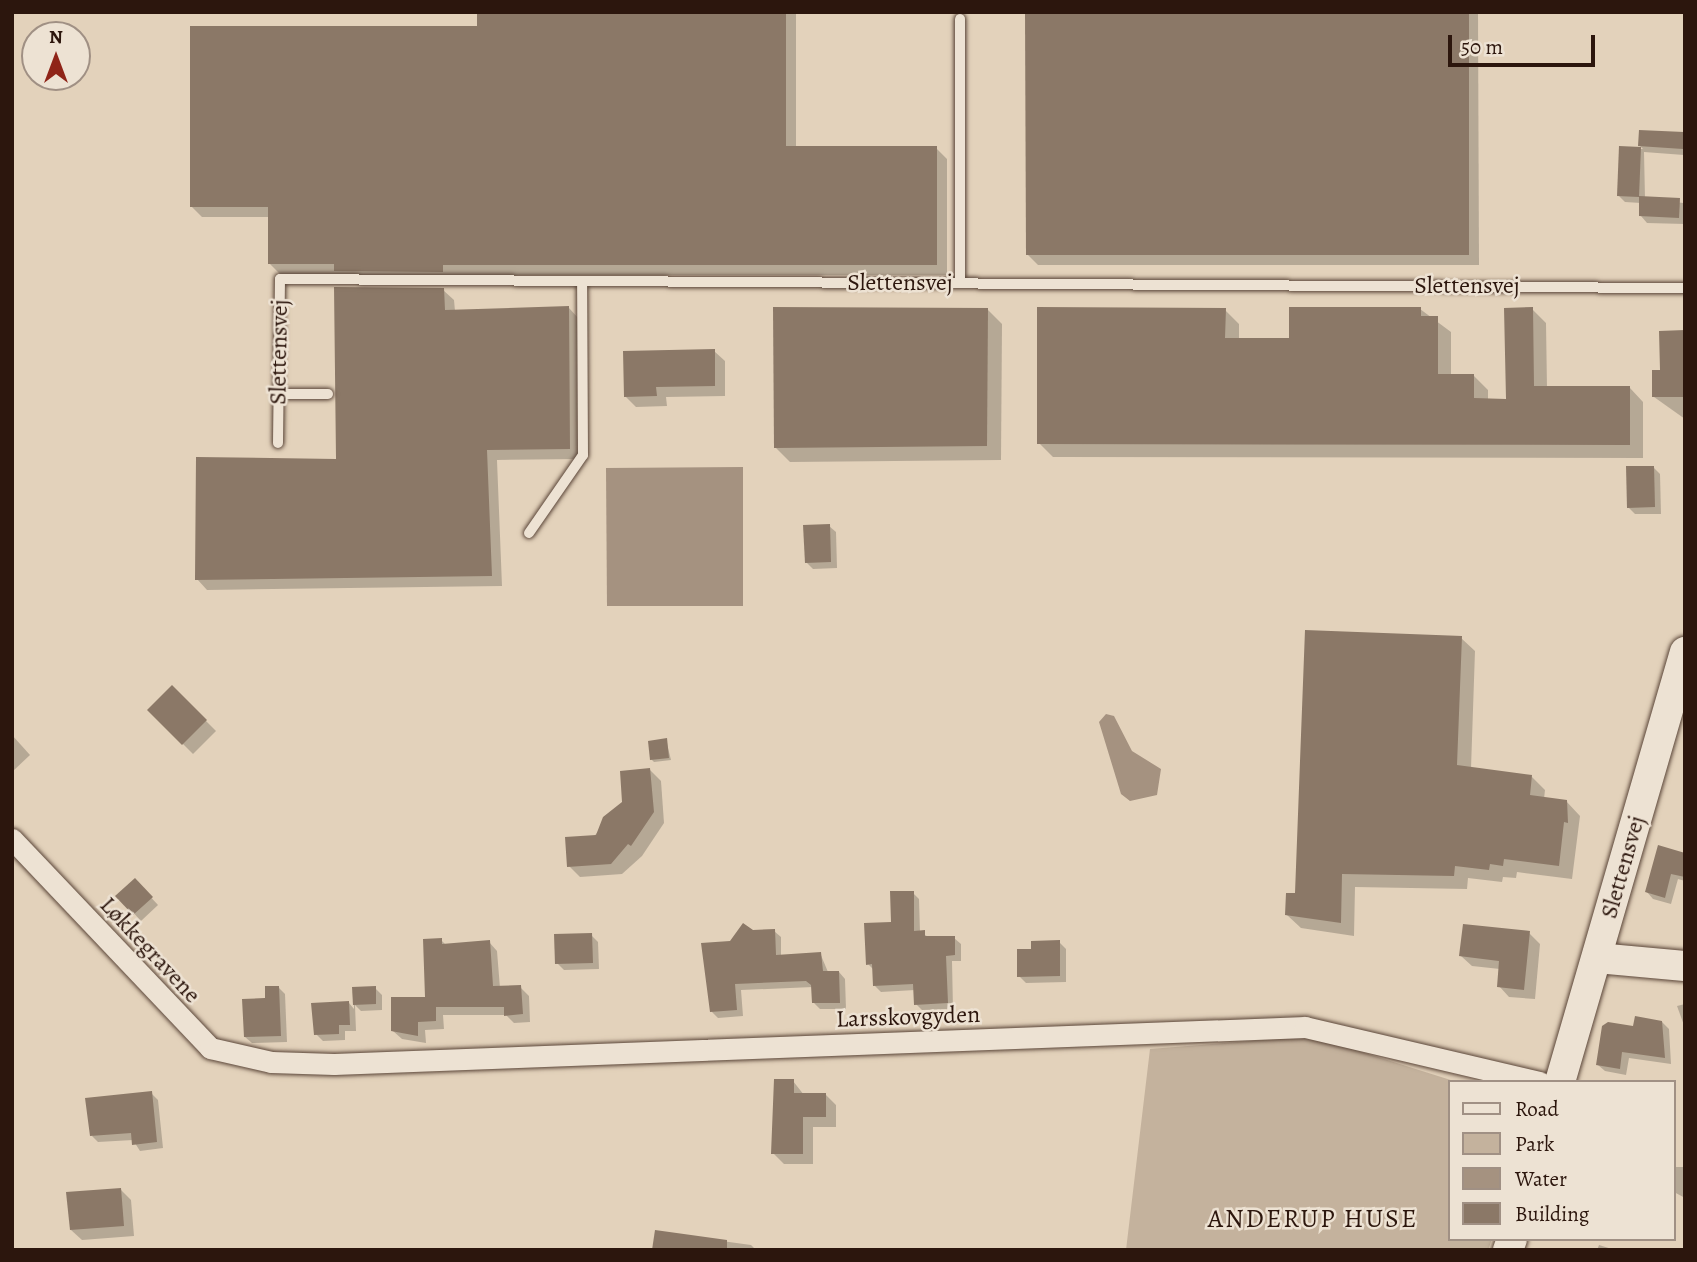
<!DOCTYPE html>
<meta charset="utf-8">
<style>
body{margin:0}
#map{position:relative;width:1697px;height:1262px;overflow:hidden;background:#e3d2bb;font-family:Alegreya,serif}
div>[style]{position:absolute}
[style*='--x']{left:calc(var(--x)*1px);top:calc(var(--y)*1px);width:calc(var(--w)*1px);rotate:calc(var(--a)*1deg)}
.green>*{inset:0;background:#c4b29d}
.water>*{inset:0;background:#a59280}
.shadow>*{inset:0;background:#0003}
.building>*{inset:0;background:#8b7867}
.roads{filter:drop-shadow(0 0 2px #5a4538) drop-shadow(0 0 2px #5a4538)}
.lane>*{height:10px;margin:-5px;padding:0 5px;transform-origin:5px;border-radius:5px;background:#ede2d3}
.street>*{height:21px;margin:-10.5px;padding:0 10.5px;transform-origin:10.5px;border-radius:10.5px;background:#ede2d3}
.secondary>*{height:30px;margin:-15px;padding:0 15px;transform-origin:15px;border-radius:15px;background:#ede2d3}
span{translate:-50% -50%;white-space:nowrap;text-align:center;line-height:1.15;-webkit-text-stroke:5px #ede2d3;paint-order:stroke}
.street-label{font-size:24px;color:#2c160d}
.neighbourhood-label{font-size:26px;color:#2c160d;letter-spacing:2px}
.frame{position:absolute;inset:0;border:14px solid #2c160d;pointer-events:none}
.legend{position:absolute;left:1448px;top:1080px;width:228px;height:161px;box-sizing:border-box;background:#ede2d3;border:2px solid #a09084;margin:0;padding:9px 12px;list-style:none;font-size:21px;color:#2c160d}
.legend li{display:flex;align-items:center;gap:14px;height:35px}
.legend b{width:35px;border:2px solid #a09084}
.north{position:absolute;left:21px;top:21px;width:70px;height:70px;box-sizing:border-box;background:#ede2d3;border:2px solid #a09084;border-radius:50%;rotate:0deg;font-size:19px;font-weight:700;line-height:28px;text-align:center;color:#2c160d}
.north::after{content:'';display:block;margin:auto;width:24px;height:32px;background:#8f2418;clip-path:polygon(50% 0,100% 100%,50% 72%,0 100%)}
.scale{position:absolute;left:1448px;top:35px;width:147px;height:32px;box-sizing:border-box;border:4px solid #2c160d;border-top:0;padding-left:9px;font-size:21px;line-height:24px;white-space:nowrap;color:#2c160d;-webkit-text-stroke:5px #ede2d3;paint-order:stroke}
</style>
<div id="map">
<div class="green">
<i style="clip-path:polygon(1311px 1036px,1457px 1082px,1450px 1082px,1450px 1239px,1492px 1239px,1488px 1250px,1126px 1250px,1150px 1049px)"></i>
</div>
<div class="water">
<i style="clip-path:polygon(743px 467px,743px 606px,607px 606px,606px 468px)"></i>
<i style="clip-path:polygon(1106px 714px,1114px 716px,1132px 751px,1161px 769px,1157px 795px,1130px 801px,1121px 794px,1099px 722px)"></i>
</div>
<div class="shadow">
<i style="clip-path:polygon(479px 12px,796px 12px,796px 148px,936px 148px,947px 159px,947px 275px,453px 275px,453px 282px,280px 274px,270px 264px,270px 217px,202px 217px,191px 206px,479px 28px)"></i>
<i style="clip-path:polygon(859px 12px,967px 12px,967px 13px,860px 13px)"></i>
<i style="clip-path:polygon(1027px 12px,1478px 12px,1479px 265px,1038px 265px,1027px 254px)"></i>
<i style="clip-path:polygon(evenodd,1684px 134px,1685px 224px,1647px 223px,1641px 216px,1641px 203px,1625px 202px,1619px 196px,1621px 148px,1643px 149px,1640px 146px,1684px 134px,1644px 152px,1684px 155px,1683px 203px,1645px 198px,1644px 152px)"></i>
<i style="clip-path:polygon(443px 290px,454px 300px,455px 311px,569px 308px,579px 319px,580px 459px,497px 460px,502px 586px,207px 590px,197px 579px,338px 461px)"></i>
<i style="clip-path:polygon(1420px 309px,1451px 332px,1451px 376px,1474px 376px,1488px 390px,1488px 400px,1508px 401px,1532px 309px,1546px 323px,1547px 388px,1630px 388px,1643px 402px,1643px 458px,1053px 457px,1039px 443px,1225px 310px,1239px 324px,1239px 339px,1291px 340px)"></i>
<i style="clip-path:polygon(988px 310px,1002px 324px,1001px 460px,790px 462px,775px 447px)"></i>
<i style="clip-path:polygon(1685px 332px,1685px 419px,1654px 397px,1662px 371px)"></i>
<i style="clip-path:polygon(714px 351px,725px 361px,725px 396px,666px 397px,667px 406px,636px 407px,625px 396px)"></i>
<i style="clip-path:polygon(1653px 467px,1660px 474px,1661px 514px,1635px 514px,1628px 507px)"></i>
<i style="clip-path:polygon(829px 526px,836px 532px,837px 568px,813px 569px,806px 562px)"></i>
<i style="clip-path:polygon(1461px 638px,1475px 651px,1471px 769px,1531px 776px,1545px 790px,1544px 799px,1566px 801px,1580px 816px,1572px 879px,1517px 872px,1516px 878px,1503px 877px,1502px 882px,1468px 878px,1467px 889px,1355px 887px,1354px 936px,1301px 928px,1287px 915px,1297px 895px)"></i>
<i style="clip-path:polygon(172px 687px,216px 731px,193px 754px,149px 710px)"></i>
<i style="clip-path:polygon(12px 735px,30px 755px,12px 772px)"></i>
<i style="clip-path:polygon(666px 740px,671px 760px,654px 762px,651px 759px)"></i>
<i style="clip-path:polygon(650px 770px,661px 781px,664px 823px,642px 856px,622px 874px,580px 877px,569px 866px)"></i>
<i style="clip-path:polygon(1685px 855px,1685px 881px,1678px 879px,1671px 904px,1653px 899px,1647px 892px)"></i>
<i style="clip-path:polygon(135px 880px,158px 905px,141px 921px,118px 896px)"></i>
<i style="clip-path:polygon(913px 893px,919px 899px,920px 932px,930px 938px,954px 938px,961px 944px,961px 961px,952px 961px,953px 1009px,922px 1010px,916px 1004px,915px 990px,881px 992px,875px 986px,874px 970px,868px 964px)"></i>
<i style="clip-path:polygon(774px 931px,781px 937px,781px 956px,820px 953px,828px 972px,839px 972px,845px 979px,846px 1009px,820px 1009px,814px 1003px,813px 987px,741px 990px,743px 1016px,718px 1018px,712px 1012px,731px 942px,752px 932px)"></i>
<i style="clip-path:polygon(1529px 933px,1540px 944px,1535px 999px,1509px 997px,1499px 986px,1500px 969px,1472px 966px,1461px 956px)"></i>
<i style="clip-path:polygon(591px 935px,598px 942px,599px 969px,564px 970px,557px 963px)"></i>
<i style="clip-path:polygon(441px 940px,446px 945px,489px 942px,497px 951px,500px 988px,520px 987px,529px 996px,530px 1022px,514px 1023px,506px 1015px,443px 1015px,444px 1029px,425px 1030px,426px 1043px,402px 1039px,393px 1031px,427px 998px)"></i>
<i style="clip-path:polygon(1059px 942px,1066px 949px,1066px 982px,1026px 983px,1019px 976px,1033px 951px)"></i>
<i style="clip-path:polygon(279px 988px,285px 994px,287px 1042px,252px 1043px,245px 1037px)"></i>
<i style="clip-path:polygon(375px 988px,382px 995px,382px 1010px,361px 1011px,355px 1005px,356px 1031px,345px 1031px,345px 1040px,323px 1041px,316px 1034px,349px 1003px,354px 1009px,354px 989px)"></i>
<i style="clip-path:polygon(1685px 1004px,1685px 1028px,1677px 1006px)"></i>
<i style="clip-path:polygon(1662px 1022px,1669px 1029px,1671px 1064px,1629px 1058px,1626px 1075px,1605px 1071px,1598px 1065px,1635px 1028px)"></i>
<i style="clip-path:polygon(793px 1081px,804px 1095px,826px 1095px,836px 1105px,836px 1127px,813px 1127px,813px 1164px,784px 1164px,773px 1153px)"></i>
<i style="clip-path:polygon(151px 1093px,158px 1100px,163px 1148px,140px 1151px,133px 1140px,98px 1142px,92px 1136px)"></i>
<i style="clip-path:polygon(1674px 1167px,1685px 1167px,1685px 1215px,1685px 1198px,1674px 1192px)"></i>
<i style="clip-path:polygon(120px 1189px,131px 1200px,134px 1236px,82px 1240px,71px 1230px)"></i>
<i style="clip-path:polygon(656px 1232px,751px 1245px,756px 1250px,654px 1250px)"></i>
<i style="clip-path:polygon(1599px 1245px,1615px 1250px,1597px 1250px)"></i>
</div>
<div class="building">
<i style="clip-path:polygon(477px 12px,786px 12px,786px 146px,937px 146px,937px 265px,443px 265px,443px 272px,334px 271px,334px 264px,268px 264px,268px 207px,190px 207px,190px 26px,477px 26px)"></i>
<i style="clip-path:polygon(1025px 12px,1469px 12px,1469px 255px,1026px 255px)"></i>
<i style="clip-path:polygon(1639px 130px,1684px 132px,1683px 149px,1638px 146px)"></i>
<i style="clip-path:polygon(1619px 146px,1641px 147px,1639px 197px,1617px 196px)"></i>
<i style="clip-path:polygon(1639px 196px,1680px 198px,1679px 218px,1639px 216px)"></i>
<i style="clip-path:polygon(334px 287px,444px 288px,445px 310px,569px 306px,570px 449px,487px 450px,492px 576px,195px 580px,196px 457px,336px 459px)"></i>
<i style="clip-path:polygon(773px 307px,988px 308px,987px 446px,774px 448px)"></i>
<i style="clip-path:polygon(1037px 307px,1226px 308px,1225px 338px,1289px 338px,1289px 307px,1421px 307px,1421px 316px,1438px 316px,1438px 374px,1474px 374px,1474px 398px,1506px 399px,1504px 308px,1533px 307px,1534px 386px,1630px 386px,1630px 445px,1037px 444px)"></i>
<i style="clip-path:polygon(1685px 330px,1685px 397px,1652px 397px,1652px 370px,1660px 370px,1659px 331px)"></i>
<i style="clip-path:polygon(715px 349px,715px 386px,656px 387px,657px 396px,624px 397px,623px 351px)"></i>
<i style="clip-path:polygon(1626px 466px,1654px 466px,1655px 507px,1627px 508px)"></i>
<i style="clip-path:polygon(830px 524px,831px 562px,805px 563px,803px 525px)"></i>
<i style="clip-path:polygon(1305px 630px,1462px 636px,1457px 765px,1532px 775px,1530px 795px,1567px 800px,1568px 823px,1564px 822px,1559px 866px,1504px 859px,1503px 866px,1490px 864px,1489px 870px,1455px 866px,1454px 876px,1342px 874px,1341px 923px,1285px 915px,1286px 893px,1295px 893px)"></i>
<i style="clip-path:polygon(172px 685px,207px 720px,182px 745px,147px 710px)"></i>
<i style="clip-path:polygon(667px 738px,669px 758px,650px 760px,648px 741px)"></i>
<i style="clip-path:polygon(650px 768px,654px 812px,631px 846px,628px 844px,611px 864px,567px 867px,565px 837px,596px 835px,603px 817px,622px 802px,620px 771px)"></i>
<i style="clip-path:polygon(1658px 845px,1685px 853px,1685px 877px,1671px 874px,1665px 898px,1645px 892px)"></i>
<i style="clip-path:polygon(135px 878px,153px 897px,133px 915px,115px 896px)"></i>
<i style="clip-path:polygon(890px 891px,914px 891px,914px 931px,925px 930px,925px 936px,955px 936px,955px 955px,946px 956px,948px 1003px,914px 1005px,913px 984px,873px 986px,872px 964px,866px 965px,864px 923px,891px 922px)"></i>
<i style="clip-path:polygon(743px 923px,753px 930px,775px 929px,776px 955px,821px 952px,823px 971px,839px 971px,840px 1003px,812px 1003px,811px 985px,806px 981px,735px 984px,737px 1010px,710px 1012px,701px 943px,730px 941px)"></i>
<i style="clip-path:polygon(1463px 924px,1530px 931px,1524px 990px,1497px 987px,1499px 961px,1459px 956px)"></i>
<i style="clip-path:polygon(592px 933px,593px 963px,555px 964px,554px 934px)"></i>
<i style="clip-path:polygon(442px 938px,442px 944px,490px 940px,493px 986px,521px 985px,523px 1014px,504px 1016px,504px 1007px,436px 1007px,436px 1021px,418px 1022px,418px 1036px,391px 1031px,391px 997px,425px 997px,423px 939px)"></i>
<i style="clip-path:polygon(1060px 940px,1060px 976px,1017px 977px,1017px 949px,1031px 949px,1031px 941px)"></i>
<i style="clip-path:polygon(265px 986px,279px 986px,281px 1036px,244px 1037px,242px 999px,265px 998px)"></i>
<i style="clip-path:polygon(376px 986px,376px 1004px,353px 1005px,352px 987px)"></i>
<i style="clip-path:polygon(349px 1001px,350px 1025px,339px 1025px,339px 1034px,314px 1035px,311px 1003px)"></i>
<i style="clip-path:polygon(1635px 1016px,1662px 1021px,1665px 1058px,1622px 1052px,1620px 1069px,1596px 1065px,1602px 1026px,1608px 1022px,1633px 1026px)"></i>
<i style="clip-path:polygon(774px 1079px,794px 1079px,794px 1093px,826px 1093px,826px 1117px,803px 1117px,803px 1154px,771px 1154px)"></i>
<i style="clip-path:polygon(152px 1091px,157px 1142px,132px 1145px,131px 1133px,90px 1136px,85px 1098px)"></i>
<i style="clip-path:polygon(121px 1188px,124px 1226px,70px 1230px,66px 1192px)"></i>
<i style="clip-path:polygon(655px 1230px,727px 1240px,727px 1250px,652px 1250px)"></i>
</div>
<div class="roads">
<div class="lane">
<i style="--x:960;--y:19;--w:264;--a:90"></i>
<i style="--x:279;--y:394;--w:49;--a:0"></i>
<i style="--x:278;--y:443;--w:164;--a:-89.3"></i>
<i style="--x:280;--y:279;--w:1405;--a:0.37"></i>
<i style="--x:529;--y:533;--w:95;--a:-55.3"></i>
<i style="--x:583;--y:455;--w:174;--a:-90.3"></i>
</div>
<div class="street">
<i style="--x:12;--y:839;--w:288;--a:46.5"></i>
<i style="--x:210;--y:1048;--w:63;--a:12.9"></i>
<i style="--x:271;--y:1062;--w:63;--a:1.8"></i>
<i style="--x:334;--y:1064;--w:972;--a:-2.18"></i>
<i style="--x:1305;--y:1027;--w:241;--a:13.2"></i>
</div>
<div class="secondary">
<i style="--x:1597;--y:958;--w:88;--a:5.2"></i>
<i style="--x:1560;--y:1082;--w:448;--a:-73.8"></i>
<i style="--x:1508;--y:1250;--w:12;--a:-70"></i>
</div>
</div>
<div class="street-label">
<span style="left:900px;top:283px">Slettensvej</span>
<span style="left:1467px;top:286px">Slettensvej</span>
<span style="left:279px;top:352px;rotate:-89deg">Slettensvej</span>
<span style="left:1623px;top:867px;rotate:-74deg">Slettensvej</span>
<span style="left:150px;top:950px;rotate:47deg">Løkkegravene</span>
<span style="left:908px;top:1017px;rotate:-2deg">Larsskovgyden</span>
</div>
<div class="neighbourhood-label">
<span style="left:1313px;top:1219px">ANDERUP HUSE</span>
</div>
<div class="frame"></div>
<ul class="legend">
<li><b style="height:9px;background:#ede2d3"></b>Road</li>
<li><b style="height:19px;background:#c4b29d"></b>Park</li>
<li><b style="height:19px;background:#a59280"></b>Water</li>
<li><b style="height:19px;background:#8b7867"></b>Building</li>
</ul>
<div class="north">N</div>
<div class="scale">50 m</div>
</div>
